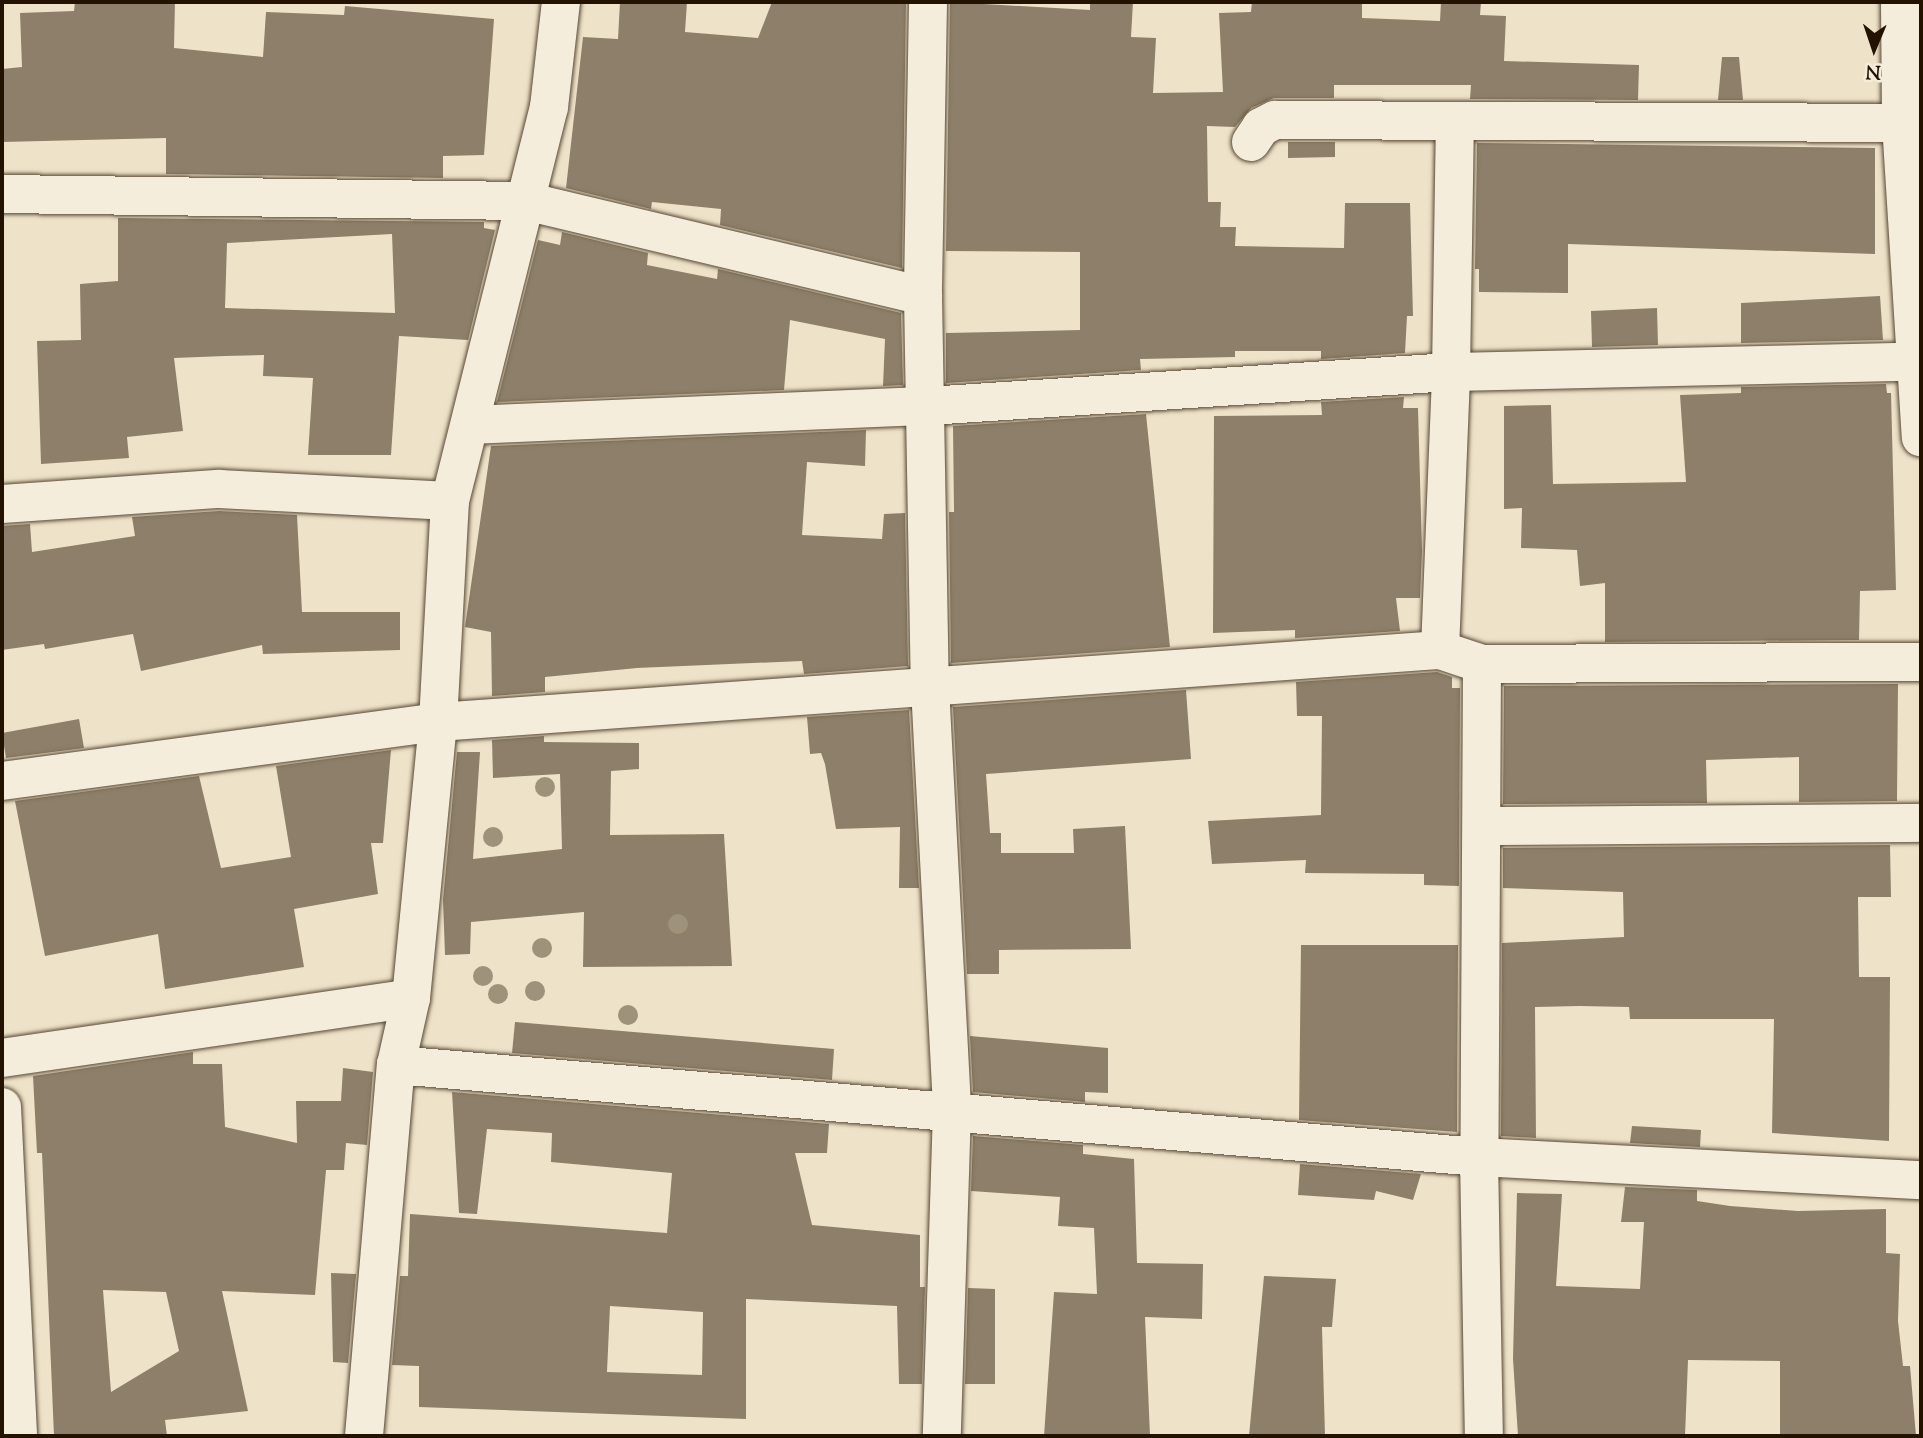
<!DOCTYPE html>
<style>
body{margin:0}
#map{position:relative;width:1923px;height:1438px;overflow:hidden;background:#eee3c9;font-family:"Sorts Mill Goudy",serif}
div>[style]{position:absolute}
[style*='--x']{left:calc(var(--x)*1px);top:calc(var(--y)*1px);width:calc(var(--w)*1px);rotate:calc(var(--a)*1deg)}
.building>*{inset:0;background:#8d7f69}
.roads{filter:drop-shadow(0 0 2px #564632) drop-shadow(0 0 2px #564632)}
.minor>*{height:38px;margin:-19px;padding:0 19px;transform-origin:19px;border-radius:19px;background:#f4eddc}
.trees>*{width:20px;height:20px;margin:-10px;border-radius:50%;background:#9f927a}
span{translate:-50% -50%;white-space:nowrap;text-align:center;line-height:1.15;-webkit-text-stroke:6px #f4eddc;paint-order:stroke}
.frame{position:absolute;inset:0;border:4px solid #241200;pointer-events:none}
.north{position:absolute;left:1839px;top:14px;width:70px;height:70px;-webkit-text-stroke:5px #f4eddc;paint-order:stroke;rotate:182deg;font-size:19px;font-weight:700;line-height:28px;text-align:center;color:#241200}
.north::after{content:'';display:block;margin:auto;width:24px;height:32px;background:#241200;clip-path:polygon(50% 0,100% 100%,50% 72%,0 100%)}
</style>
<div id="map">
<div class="building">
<i style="clip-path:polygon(75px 2px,175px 2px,174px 48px,263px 57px,266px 12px,344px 15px,345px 6px,494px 19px,484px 155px,443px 156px,443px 178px,166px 174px,166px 138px,2px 142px,2px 69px,22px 67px,20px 13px,74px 11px)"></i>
<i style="clip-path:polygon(620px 2px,687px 2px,685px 32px,758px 38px,772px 2px,906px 2px,902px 268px,720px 225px,721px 209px,652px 202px,651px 209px,566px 188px,583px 37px,618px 39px)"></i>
<i style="clip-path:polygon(950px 2px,1090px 10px,1090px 2px,1133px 2px,1131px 37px,1156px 38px,1153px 93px,1223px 92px,1219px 13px,1251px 12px,1252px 2px,1362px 2px,1362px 18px,1440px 21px,1441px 2px,1481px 2px,1480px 15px,1506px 16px,1504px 61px,1639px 65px,1638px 100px,1470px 99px,1471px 85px,1334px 85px,1334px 98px,1274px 98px,1251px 108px,1235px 127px,1207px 126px,1208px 202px,1221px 202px,1220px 227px,1236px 227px,1235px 246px,1344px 248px,1345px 203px,1410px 203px,1413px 316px,1407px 316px,1405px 353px,1321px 359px,1321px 351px,1235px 351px,1235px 357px,1140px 359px,1141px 370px,946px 383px,946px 333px,1080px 330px,1080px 252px,946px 251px)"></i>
<i style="clip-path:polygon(1722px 57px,1739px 57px,1743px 100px,1718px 100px)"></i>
<i style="clip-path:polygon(1288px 142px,1335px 142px,1335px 157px,1288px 158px)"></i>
<i style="clip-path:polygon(1477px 143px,1875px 148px,1875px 254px,1568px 244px,1568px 293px,1479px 292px,1479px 269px,1475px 269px)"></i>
<i style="clip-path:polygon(evenodd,118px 218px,484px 222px,484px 228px,495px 230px,468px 340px,399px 336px,391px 455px,308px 455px,313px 378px,263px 376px,264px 355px,225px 356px,174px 358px,183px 431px,127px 437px,129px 458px,41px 464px,37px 341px,81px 340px,80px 284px,118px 281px,118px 218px,392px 234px,395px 313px,225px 308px,227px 243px,392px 234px)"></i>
<i style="clip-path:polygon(562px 232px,648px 253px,647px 265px,717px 279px,718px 269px,901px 313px,903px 385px,883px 386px,885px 339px,790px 320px,784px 390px,497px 402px,538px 240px,560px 245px)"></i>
<i style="clip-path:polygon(1880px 296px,1883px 340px,1741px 343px,1741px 303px)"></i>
<i style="clip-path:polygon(1657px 308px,1658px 345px,1592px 347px,1591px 311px)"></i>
<i style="clip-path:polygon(1886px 384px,1887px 393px,1891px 393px,1896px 590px,1860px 591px,1859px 640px,1605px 642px,1605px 583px,1580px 586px,1577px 550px,1521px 548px,1522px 508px,1504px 509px,1504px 406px,1551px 405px,1553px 484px,1686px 482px,1680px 395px,1741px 393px,1741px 387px)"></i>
<i style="clip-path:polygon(1404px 397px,1403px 408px,1418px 408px,1422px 551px,1420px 598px,1396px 598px,1400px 631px,1295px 638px,1295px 630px,1213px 633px,1214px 416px,1322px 415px,1321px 402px)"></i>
<i style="clip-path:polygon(1146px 414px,1170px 647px,951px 663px,949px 512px,954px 512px,953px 426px)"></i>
<i style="clip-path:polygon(866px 430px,865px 466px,807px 462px,802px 535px,882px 539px,884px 514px,905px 513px,908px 666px,804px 674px,802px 661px,637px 668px,545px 677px,545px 692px,492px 696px,491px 632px,465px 627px,491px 446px)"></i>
<i style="clip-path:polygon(219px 511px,297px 515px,302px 612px,400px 612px,400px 650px,263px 654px,262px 645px,141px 671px,133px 634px,45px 649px,44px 644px,2px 650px,2px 526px,30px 524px,32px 552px,135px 536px,132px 517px)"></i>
<i style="clip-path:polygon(1437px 672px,1452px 677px,1452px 688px,1460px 688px,1459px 886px,1424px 885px,1424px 874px,1305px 873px,1306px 860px,1212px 864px,1208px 821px,1321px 815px,1322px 716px,1297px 716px,1296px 682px)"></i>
<i style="clip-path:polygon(1898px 684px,1897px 801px,1799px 802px,1799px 757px,1706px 760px,1707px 803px,1503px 804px,1504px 686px)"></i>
<i style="clip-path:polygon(1186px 690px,1191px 759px,986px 774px,990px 833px,1001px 833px,1001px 853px,1074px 853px,1073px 829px,1125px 826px,1131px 949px,999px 950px,999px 974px,967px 974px,953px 707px)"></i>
<i style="clip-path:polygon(909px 710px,919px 888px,899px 888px,900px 827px,836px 829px,825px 764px,821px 753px,810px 754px,807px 717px)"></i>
<i style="clip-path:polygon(79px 719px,84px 748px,6px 758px,2px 733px)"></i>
<i style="clip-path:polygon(544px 736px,544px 742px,639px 743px,639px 769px,611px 771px,610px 835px,724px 834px,732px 966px,583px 967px,584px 912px,471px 922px,470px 954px,445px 955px,443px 900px,457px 752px,480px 752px,473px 859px,562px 849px,560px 774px,493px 778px,492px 740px)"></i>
<i style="clip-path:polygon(391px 750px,383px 843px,371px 843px,378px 894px,294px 909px,304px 967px,165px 989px,158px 934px,45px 956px,15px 801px,199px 776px,221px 868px,291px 857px,276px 766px)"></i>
<i style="clip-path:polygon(1890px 845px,1891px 897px,1858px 897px,1859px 977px,1890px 977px,1889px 1141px,1772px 1133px,1774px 1019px,1630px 1019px,1629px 1007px,1579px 1006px,1535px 1007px,1536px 1138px,1501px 1136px,1502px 943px,1624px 937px,1623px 892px,1503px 888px,1503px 848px)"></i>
<i style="clip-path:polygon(1301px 945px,1458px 945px,1457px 1132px,1299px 1120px)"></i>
<i style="clip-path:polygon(515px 1022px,834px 1049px,832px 1080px,512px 1053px)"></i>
<i style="clip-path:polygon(970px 1036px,1108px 1048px,1108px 1093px,1085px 1092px,1085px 1102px,973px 1092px)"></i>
<i style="clip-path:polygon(evenodd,193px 1052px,193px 1064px,222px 1064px,225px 1127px,297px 1143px,296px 1101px,341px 1101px,343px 1068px,373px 1072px,367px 1145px,346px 1143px,344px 1170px,326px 1170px,315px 1295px,222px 1291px,248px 1411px,165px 1420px,167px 1436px,54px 1436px,42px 1153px,37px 1153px,33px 1076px,193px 1052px,103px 1290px,166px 1292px,179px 1351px,111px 1392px,103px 1290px)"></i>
<i style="clip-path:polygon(evenodd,452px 1092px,829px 1124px,827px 1153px,795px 1153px,812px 1225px,920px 1235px,920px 1287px,925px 1287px,922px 1384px,899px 1384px,897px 1306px,746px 1299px,746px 1419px,419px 1407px,419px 1366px,392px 1365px,400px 1276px,408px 1276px,410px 1214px,667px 1233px,672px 1173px,551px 1162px,552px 1133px,487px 1129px,477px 1214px,459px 1213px,452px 1092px,610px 1306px,703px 1312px,702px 1375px,607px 1372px,610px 1306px)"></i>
<i style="clip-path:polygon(1632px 1126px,1701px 1130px,1700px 1147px,1630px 1143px)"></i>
<i style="clip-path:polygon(973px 1136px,1083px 1145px,1083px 1154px,1134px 1159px,1137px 1263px,1203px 1264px,1202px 1319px,1145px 1317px,1150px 1436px,1044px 1436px,1054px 1292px,1097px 1294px,1094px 1228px,1058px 1226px,1060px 1197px,971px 1191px)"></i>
<i style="clip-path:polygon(1300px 1164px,1421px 1174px,1413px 1200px,1376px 1191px,1374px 1200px,1298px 1195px)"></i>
<i style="clip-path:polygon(1625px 1187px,1697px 1190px,1697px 1201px,1730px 1206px,1798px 1211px,1886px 1209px,1886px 1253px,1900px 1254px,1898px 1321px,1903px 1366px,1910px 1366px,1916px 1436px,1780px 1436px,1780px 1361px,1688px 1360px,1685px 1436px,1518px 1436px,1513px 1359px,1517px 1193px,1562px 1194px,1556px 1286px,1640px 1289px,1644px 1222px,1621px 1222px)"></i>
<i style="clip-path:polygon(331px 1273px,356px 1274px,348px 1363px,333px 1362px)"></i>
<i style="clip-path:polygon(1264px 1276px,1336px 1279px,1332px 1327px,1322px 1327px,1325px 1436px,1249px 1436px)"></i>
<i style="clip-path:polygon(968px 1288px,995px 1289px,995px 1384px,965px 1384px)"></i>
</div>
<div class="roads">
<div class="minor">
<i style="--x:928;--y:2;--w:294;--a:91"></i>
<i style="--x:923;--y:296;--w:391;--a:89"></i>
<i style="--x:930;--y:687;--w:424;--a:87"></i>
<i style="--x:952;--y:1110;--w:326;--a:91.8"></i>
<i style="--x:1900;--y:2;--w:121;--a:89.5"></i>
<i style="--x:1901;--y:123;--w:315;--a:86.4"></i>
<i style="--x:1251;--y:142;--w:18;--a:-56"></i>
<i style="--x:1261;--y:127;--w:16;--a:-27"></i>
<i style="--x:1275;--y:120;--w:626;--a:0.27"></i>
<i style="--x:2;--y:194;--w:523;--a:0.77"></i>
<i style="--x:525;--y:201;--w:409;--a:13.4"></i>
<i style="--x:470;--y:425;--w:458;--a:-2.4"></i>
<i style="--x:928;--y:406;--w:524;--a:-3.72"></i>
<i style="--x:1451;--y:372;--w:470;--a:-1.3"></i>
<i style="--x:2;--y:504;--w:218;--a:-4"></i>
<i style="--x:219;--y:489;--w:231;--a:3"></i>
<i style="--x:1440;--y:650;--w:278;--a:-87.7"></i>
<i style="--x:1451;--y:372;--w:251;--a:-89.1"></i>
<i style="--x:1482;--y:664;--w:493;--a:90.3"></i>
<i style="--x:1479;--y:1157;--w:279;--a:89"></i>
<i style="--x:2;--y:781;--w:440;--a:-7.7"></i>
<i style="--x:438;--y:722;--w:1005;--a:-4.11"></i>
<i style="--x:1440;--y:650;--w:44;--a:18.4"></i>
<i style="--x:1482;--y:664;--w:439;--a:-0.3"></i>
<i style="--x:1483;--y:826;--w:438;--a:-0.4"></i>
<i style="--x:2;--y:1058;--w:413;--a:-8.3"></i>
<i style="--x:396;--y:1065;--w:1087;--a:4.86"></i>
<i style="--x:1479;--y:1157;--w:443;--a:3"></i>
<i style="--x:2;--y:1107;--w:329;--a:87.2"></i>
<i style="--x:364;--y:1436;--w:372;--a:-85.1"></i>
<i style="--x:396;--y:1065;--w:69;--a:-77.4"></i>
<i style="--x:411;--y:998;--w:277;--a:-84.4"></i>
<i style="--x:438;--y:722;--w:221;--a:-86.9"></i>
<i style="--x:450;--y:501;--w:406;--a:-75.9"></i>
<i style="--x:549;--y:107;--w:106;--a:-83.5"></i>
</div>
</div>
<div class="trees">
<i style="left:545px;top:787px"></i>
<i style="left:493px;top:837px"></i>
<i style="left:678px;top:924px"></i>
<i style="left:542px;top:948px"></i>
<i style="left:483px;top:976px"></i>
<i style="left:535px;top:991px"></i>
<i style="left:498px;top:994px"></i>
<i style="left:628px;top:1015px"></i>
</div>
<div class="frame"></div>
<div class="north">N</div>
</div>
